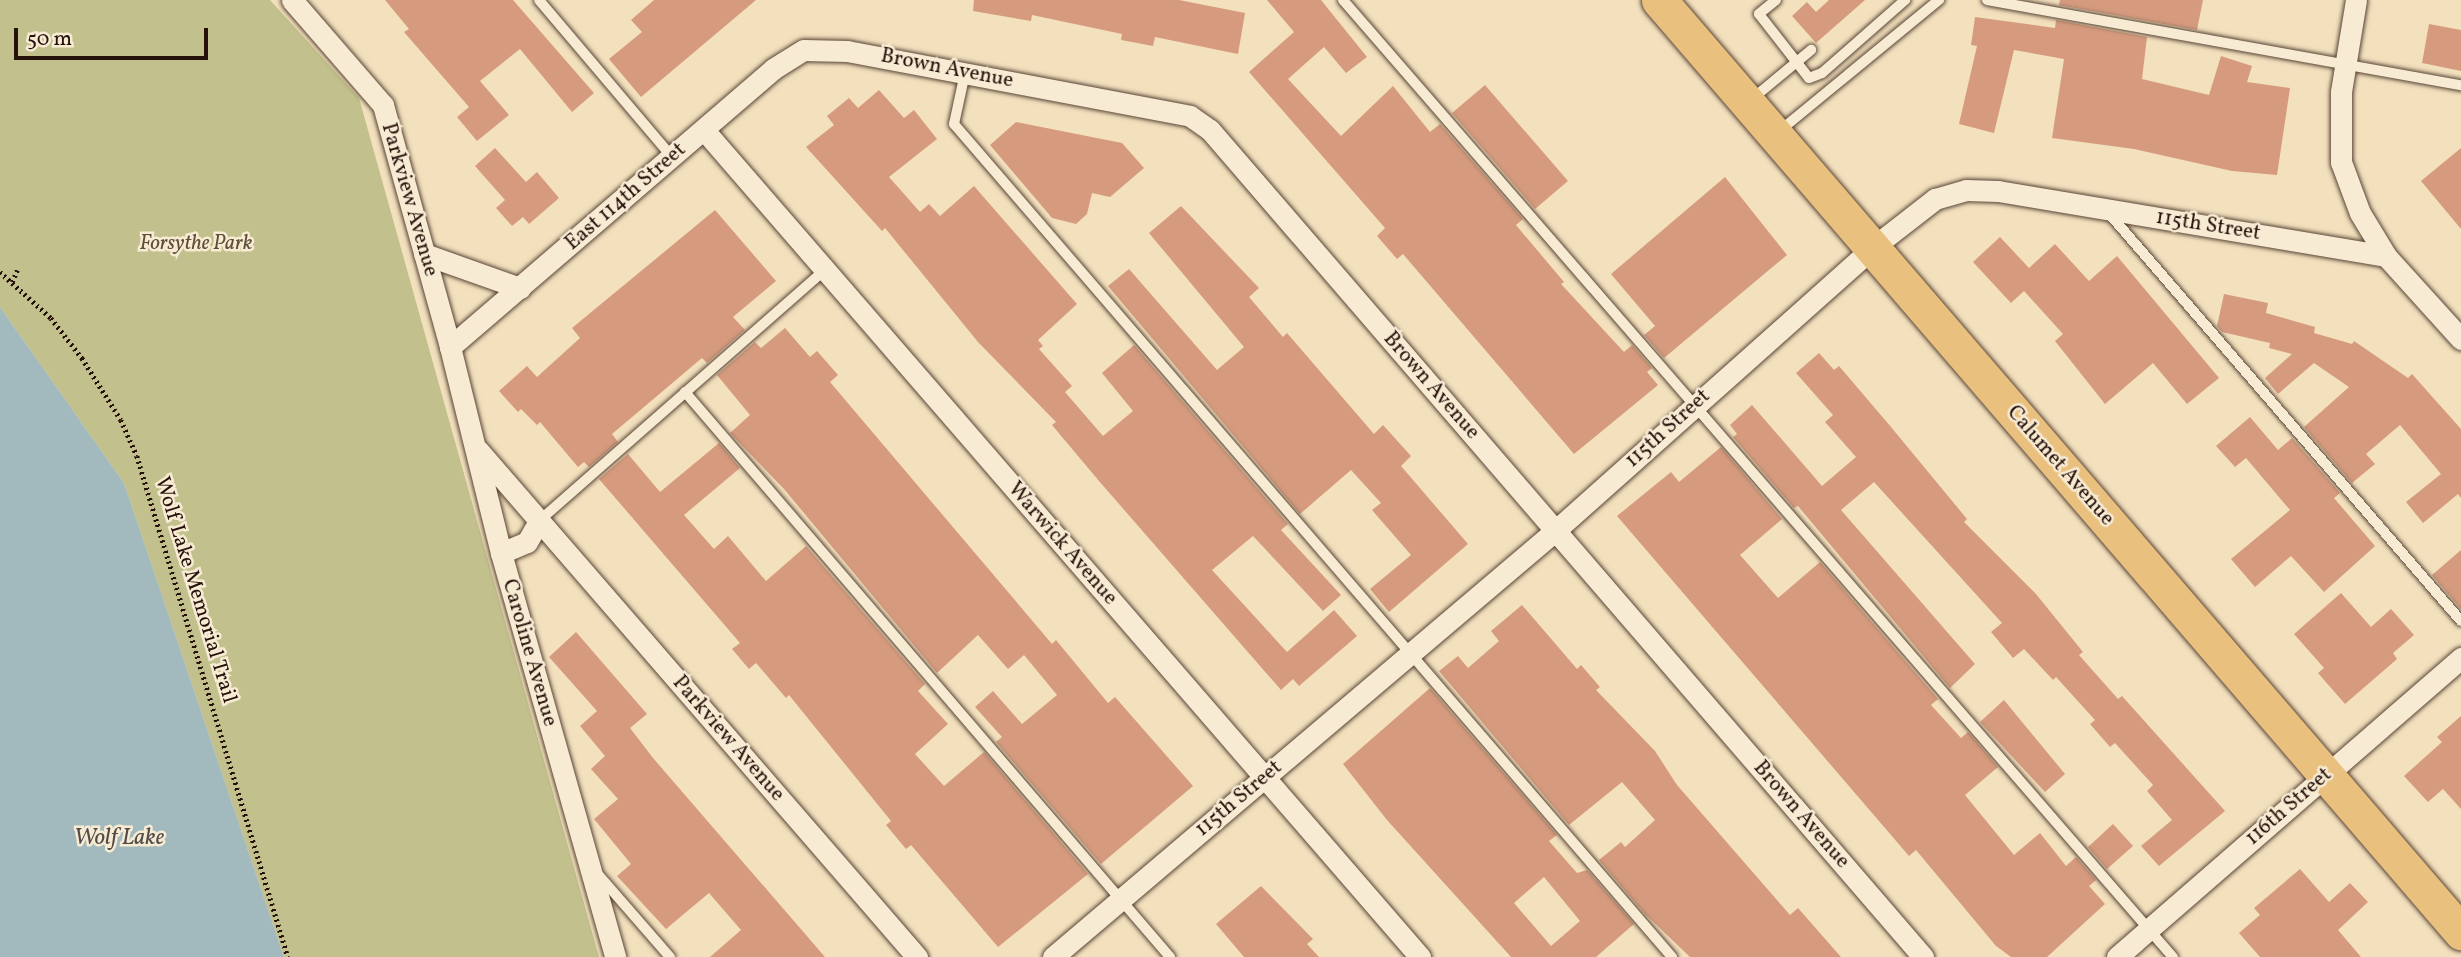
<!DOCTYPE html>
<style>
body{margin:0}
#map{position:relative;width:2461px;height:957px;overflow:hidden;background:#f3e0bd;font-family:Vollkorn,serif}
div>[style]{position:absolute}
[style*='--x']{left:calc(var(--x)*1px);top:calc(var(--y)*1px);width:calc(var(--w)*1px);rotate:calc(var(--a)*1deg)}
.green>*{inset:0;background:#c2c08c}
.water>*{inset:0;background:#a2babd}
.building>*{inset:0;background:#d69b7f}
.path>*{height:4.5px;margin-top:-2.25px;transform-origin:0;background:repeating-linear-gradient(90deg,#26110a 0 2px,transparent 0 5.5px)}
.roads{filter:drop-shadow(0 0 2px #594537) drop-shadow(0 0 2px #594537)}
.lane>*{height:10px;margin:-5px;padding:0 5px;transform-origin:5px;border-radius:5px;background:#f7ebd4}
.street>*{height:21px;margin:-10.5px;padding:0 10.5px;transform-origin:10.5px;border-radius:10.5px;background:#f7ebd4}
.primary>*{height:35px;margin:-17.5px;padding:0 17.5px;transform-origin:17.5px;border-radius:17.5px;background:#eac07e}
span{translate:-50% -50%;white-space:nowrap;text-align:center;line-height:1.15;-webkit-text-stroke:5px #f7ebd4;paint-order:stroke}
.street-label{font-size:21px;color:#26110a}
.park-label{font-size:21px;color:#5d4e38;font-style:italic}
.water-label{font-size:23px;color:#514c49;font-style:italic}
.scale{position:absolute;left:14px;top:28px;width:194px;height:32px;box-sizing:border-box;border:4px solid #26110a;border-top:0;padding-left:9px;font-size:21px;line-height:24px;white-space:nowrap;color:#26110a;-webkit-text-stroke:5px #f7ebd4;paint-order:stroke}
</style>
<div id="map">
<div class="green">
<i style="clip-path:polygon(0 0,270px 0,359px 98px,599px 957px,284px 957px,124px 483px,0 307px)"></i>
</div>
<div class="water">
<i style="clip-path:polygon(0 307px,124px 483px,284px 957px,0 957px)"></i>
</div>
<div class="building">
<i style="clip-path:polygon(385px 0,513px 0,594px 93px,572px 112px,520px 49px,480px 81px,509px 115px,477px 141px,457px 117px,469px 107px,404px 32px,409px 29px)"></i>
<i style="clip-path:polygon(654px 0,756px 0,641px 97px,609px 59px,642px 32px,631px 20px)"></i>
<i style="clip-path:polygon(974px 0,1179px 0,1245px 13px,1238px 54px,1155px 37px,1153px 46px,1121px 40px,1122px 34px,1032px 15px,1031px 21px,973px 11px)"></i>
<i style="clip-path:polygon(1267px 0,1321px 0,1367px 57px,1346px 73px,1324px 47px,1288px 79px,1341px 136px,1393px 86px,1430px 132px,1440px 124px,1523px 219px,1516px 225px,1564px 282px,1561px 284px,1624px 352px,1632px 345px,1652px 368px,1647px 372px,1658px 385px,1574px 454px,1403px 254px,1397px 259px,1377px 236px,1385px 228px,1249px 72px,1294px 32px)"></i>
<i style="clip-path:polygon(1829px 0,1865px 0,1816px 43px,1792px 16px,1807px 2px,1816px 12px)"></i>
<i style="clip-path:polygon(2060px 0,2203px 0,2197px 30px,2059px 5px)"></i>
<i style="clip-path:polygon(1975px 17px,2055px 28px,2056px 20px,2147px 37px,2142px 79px,2209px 95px,2221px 56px,2252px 66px,2247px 82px,2290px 88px,2277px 175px,2232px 171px,2134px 149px,2052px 138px,2064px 59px,2014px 50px,1994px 133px,1959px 124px,1977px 46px,1971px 45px)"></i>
<i style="clip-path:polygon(2429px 24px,2461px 30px,2461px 71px,2422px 63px)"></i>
<i style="clip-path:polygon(1485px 85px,1568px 181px,1535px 209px,1452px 113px)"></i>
<i style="clip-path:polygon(879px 90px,904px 118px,914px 110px,937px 139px,889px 177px,920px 212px,929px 204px,940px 216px,974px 186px,1077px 304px,1038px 340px,1043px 346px,1039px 349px,1072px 386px,1065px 392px,1103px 436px,1133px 411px,1102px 373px,1134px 345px,1288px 524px,1281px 530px,1341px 595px,1323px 611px,1253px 536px,1212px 570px,1287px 652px,1334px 610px,1357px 636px,1299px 686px,1293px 679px,1281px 690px,1099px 481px,1052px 425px,1056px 422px,978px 342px,885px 228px,882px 231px,806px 147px,834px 125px,827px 116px,849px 98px,858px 108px)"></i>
<i style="clip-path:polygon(1016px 122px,1122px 143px,1144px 168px,1110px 197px,1092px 193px,1087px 214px,1076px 224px,1052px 218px,990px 145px)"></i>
<i style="clip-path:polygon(495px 148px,526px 182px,537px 172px,559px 198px,529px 224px,523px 217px,512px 226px,496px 208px,505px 200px,475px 166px)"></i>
<i style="clip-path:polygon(2461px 148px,2461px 229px,2421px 181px)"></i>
<i style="clip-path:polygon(1725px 177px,1787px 255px,1664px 358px,1644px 335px,1655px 326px,1611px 274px)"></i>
<i style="clip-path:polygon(1181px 206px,1259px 288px,1249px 297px,1283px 337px,1287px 333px,1374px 434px,1383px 425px,1411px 456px,1401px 466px,1468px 544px,1389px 612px,1370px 589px,1411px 555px,1372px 510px,1381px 503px,1351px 470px,1300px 514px,1108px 286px,1129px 269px,1217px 370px,1244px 347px,1149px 233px)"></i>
<i style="clip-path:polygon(715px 210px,776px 281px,733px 317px,745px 330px,707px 363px,702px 358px,612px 434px,618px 442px,589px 467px,584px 462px,578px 467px,540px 422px,537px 425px,521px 409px,518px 412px,499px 391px,527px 366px,537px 377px,580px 338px,572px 328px)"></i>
<i style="clip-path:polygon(2000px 237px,2029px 268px,2055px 244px,2089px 281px,2117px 256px,2219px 378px,2187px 404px,2153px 363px,2105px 404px,2055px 341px,2063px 334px,2024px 291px,2011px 303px,1973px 262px)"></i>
<i style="clip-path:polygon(2224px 294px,2268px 303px,2266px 313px,2315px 327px,2314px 333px,2352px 344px,2354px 341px,2408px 378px,2412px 374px,2461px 429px,2461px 498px,2458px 494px,2423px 523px,2406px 502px,2441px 474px,2400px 425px,2366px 454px,2375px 464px,2352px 483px,2304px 427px,2349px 387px,2314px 363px,2278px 394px,2265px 378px,2292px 354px,2269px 348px,2270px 343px,2222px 332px,2217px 326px)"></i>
<i style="clip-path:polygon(785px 328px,810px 357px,817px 351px,838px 375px,830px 382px,1052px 644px,1056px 640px,1108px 703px,1115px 697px,1193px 786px,1101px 864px,996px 742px,1002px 737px,975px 707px,993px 691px,1022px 724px,1057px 695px,1024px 655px,1008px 669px,978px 635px,937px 673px,784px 489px,730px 433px,750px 415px,717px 375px,755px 342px,761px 348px)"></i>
<i style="clip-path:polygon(1819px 353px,1834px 370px,1839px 366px,1891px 427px,1967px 519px,1964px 522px,2036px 594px,2083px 652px,2079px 655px,2118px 699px,2122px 696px,2225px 811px,2159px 866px,2141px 846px,2172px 820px,2147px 791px,2153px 785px,2115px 743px,2110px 747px,2090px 724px,2095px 720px,2056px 677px,2053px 680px,2024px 649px,2013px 658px,1991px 632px,2002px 623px,1874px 482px,1841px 510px,1975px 664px,1950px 688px,1798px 506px,1794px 508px,1733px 437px,1737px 434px,1730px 425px,1752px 405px,1822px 486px,1856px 457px,1825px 422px,1833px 415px,1796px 373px)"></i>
<i style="clip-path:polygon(2250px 417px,2278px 450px,2292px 438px,2340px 493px,2334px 498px,2375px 546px,2324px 592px,2291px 556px,2255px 587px,2231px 559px,2290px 510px,2246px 458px,2235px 467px,2216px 446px)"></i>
<i style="clip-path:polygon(719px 443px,740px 468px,684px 515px,714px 549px,728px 536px,766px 581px,806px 546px,925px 684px,918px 691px,948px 724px,915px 754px,944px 786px,984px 752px,1088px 874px,998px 947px,911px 845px,906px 849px,886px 825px,891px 821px,789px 695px,786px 698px,756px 663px,749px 669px,732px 649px,740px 643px,599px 479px,628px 454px,660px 492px)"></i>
<i style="clip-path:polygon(1721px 447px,1782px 519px,1740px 555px,1778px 598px,1820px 562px,1938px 699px,1931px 705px,1961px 738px,1968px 732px,1998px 767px,1965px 795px,2014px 855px,2040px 833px,2066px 866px,2076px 857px,2096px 880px,2089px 886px,2105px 904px,2047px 957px,2011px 957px,1996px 946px,1916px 850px,1909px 856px,1617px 516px,1671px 472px,1679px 482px)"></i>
<i style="clip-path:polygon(2461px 550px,2461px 609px,2432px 575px)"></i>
<i style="clip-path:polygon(2341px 593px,2371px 627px,2391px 609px,2414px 635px,2393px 653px,2397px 659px,2345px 704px,2318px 673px,2324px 668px,2294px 634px)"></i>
<i style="clip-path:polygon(1522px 605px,1577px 669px,1581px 665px,1600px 687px,1596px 690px,1655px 751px,1677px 785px,1790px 915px,1798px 908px,1841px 957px,1690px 957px,1645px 914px,1599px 860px,1621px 842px,1625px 847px,1655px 820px,1622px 782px,1569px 825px,1439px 671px,1458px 656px,1468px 668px,1499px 641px,1491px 631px)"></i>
<i style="clip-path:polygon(576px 632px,647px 714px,630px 728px,653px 758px,825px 957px,710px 957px,741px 930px,709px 893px,666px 929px,617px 876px,631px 864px,594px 819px,618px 799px,591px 769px,605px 756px,580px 726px,597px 711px,549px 657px)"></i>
<i style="clip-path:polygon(evenodd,1430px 688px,1557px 835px,1549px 841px,1577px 873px,1587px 870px,1634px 924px,1596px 957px,1511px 957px,1387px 820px,1343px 764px,1430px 688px,1544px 877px,1580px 921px,1551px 946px,1514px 903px,1544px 877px)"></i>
<i style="clip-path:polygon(2004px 700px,2065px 774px,2045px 792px,1980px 722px)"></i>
<i style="clip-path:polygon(2461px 716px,2461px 809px,2443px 789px,2428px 802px,2404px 776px,2442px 742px,2437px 737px)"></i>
<i style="clip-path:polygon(2113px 824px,2133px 846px,2107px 869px,2088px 847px)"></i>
<i style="clip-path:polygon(2300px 869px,2329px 902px,2350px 883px,2368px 902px,2338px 930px,2361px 957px,2260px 957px,2239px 933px,2260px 915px,2254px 908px)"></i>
<i style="clip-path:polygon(1261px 886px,1313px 939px,1307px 944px,1319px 957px,1244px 957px,1216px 924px)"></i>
</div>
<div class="path">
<i style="--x:0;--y:272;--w:69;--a:42"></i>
<i style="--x:51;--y:318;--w:51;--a:52.2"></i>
<i style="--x:82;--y:358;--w:73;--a:57.8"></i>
<i style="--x:121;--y:420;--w:39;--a:66"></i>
<i style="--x:137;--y:456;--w:523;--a:73.23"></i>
<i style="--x:12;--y:282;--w:13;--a:-67"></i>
</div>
<div class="roads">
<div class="lane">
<i style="--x:539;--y:0;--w:207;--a:49.7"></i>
<i style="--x:1343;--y:0;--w:1267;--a:49.07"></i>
<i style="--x:1776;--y:0;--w:22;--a:141"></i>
<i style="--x:1759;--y:14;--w:81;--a:52"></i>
<i style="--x:1809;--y:78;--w:14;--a:-21"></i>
<i style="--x:1822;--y:73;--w:111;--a:-41.3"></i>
<i style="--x:1987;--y:0;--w:482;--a:10.2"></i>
<i style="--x:965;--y:73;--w:52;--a:102.2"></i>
<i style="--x:954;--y:124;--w:1100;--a:49.24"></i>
<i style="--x:1752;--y:99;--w:77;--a:-39.7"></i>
<i style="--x:1777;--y:133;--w:210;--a:-39.4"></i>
<i style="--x:2106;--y:210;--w:543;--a:49.18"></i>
<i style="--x:685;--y:392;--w:745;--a:49.36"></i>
<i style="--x:539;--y:521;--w:381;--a:-41.3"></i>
<i style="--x:596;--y:872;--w:113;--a:49"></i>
</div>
<div class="street">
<i style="--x:292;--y:0;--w:139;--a:49.1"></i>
<i style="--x:383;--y:105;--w:251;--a:74.5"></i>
<i style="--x:450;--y:347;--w:212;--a:76.1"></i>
<i style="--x:501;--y:553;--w:420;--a:74.2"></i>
<i style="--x:2356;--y:0;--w:93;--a:99.3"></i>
<i style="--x:2341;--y:92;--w:70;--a:90"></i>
<i style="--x:2341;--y:162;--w:54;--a:69.6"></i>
<i style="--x:2360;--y:213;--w:50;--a:58.8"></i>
<i style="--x:2386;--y:256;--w:112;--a:47.9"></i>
<i style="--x:704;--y:130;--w:1094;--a:49.11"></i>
<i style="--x:424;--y:254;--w:102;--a:19.5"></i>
<i style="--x:450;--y:347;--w:426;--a:-40.7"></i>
<i style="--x:773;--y:69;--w:36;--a:-32"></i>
<i style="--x:804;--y:50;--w:43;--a:1.3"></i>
<i style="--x:847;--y:51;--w:349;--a:10.7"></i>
<i style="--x:1190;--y:116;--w:24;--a:35"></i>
<i style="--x:1210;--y:130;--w:1092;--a:49.23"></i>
<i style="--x:478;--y:450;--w:671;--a:49.11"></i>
<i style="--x:501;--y:553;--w:28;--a:-23"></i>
<i style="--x:527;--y:542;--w:24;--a:-60"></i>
<i style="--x:1053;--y:957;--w:660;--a:-40.33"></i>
<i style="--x:1556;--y:530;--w:424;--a:-41.7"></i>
<i style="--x:1872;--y:248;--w:80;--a:-37.9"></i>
<i style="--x:1935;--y:199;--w:32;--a:-16"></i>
<i style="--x:1966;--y:190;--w:32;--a:2"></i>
<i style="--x:1998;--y:191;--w:393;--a:9.5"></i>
<i style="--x:2117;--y:957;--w:456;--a:-41"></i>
</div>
<div class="primary">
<i style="--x:1659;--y:0;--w:1230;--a:49.29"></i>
</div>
</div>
<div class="street-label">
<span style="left:947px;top:69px;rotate:11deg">Brown Avenue</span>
<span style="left:626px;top:197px;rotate:-41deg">East 114th Street</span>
<span style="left:409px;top:200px;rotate:74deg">Parkview Avenue</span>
<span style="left:2208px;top:226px;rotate:9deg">115th Street</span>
<span style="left:1431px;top:386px;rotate:49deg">Brown Avenue</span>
<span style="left:1668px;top:429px;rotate:-42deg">115th Street</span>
<span style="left:2060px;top:466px;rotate:49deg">Calumet Avenue</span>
<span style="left:1062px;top:544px;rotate:49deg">Warwick Avenue</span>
<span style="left:195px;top:590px;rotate:73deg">Wolf Lake Memorial Trail</span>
<span style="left:529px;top:653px;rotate:74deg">Caroline Avenue</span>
<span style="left:728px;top:739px;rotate:49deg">Parkview Avenue</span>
<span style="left:1239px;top:799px;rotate:-40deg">115th Street</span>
<span style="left:2289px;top:807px;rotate:-41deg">116th Street</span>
<span style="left:1801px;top:815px;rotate:49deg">Brown Avenue</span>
</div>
<div class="park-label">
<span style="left:196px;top:244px">Forsythe Park</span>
</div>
<div class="water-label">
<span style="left:119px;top:838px">Wolf Lake</span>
</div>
<div class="scale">50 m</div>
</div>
